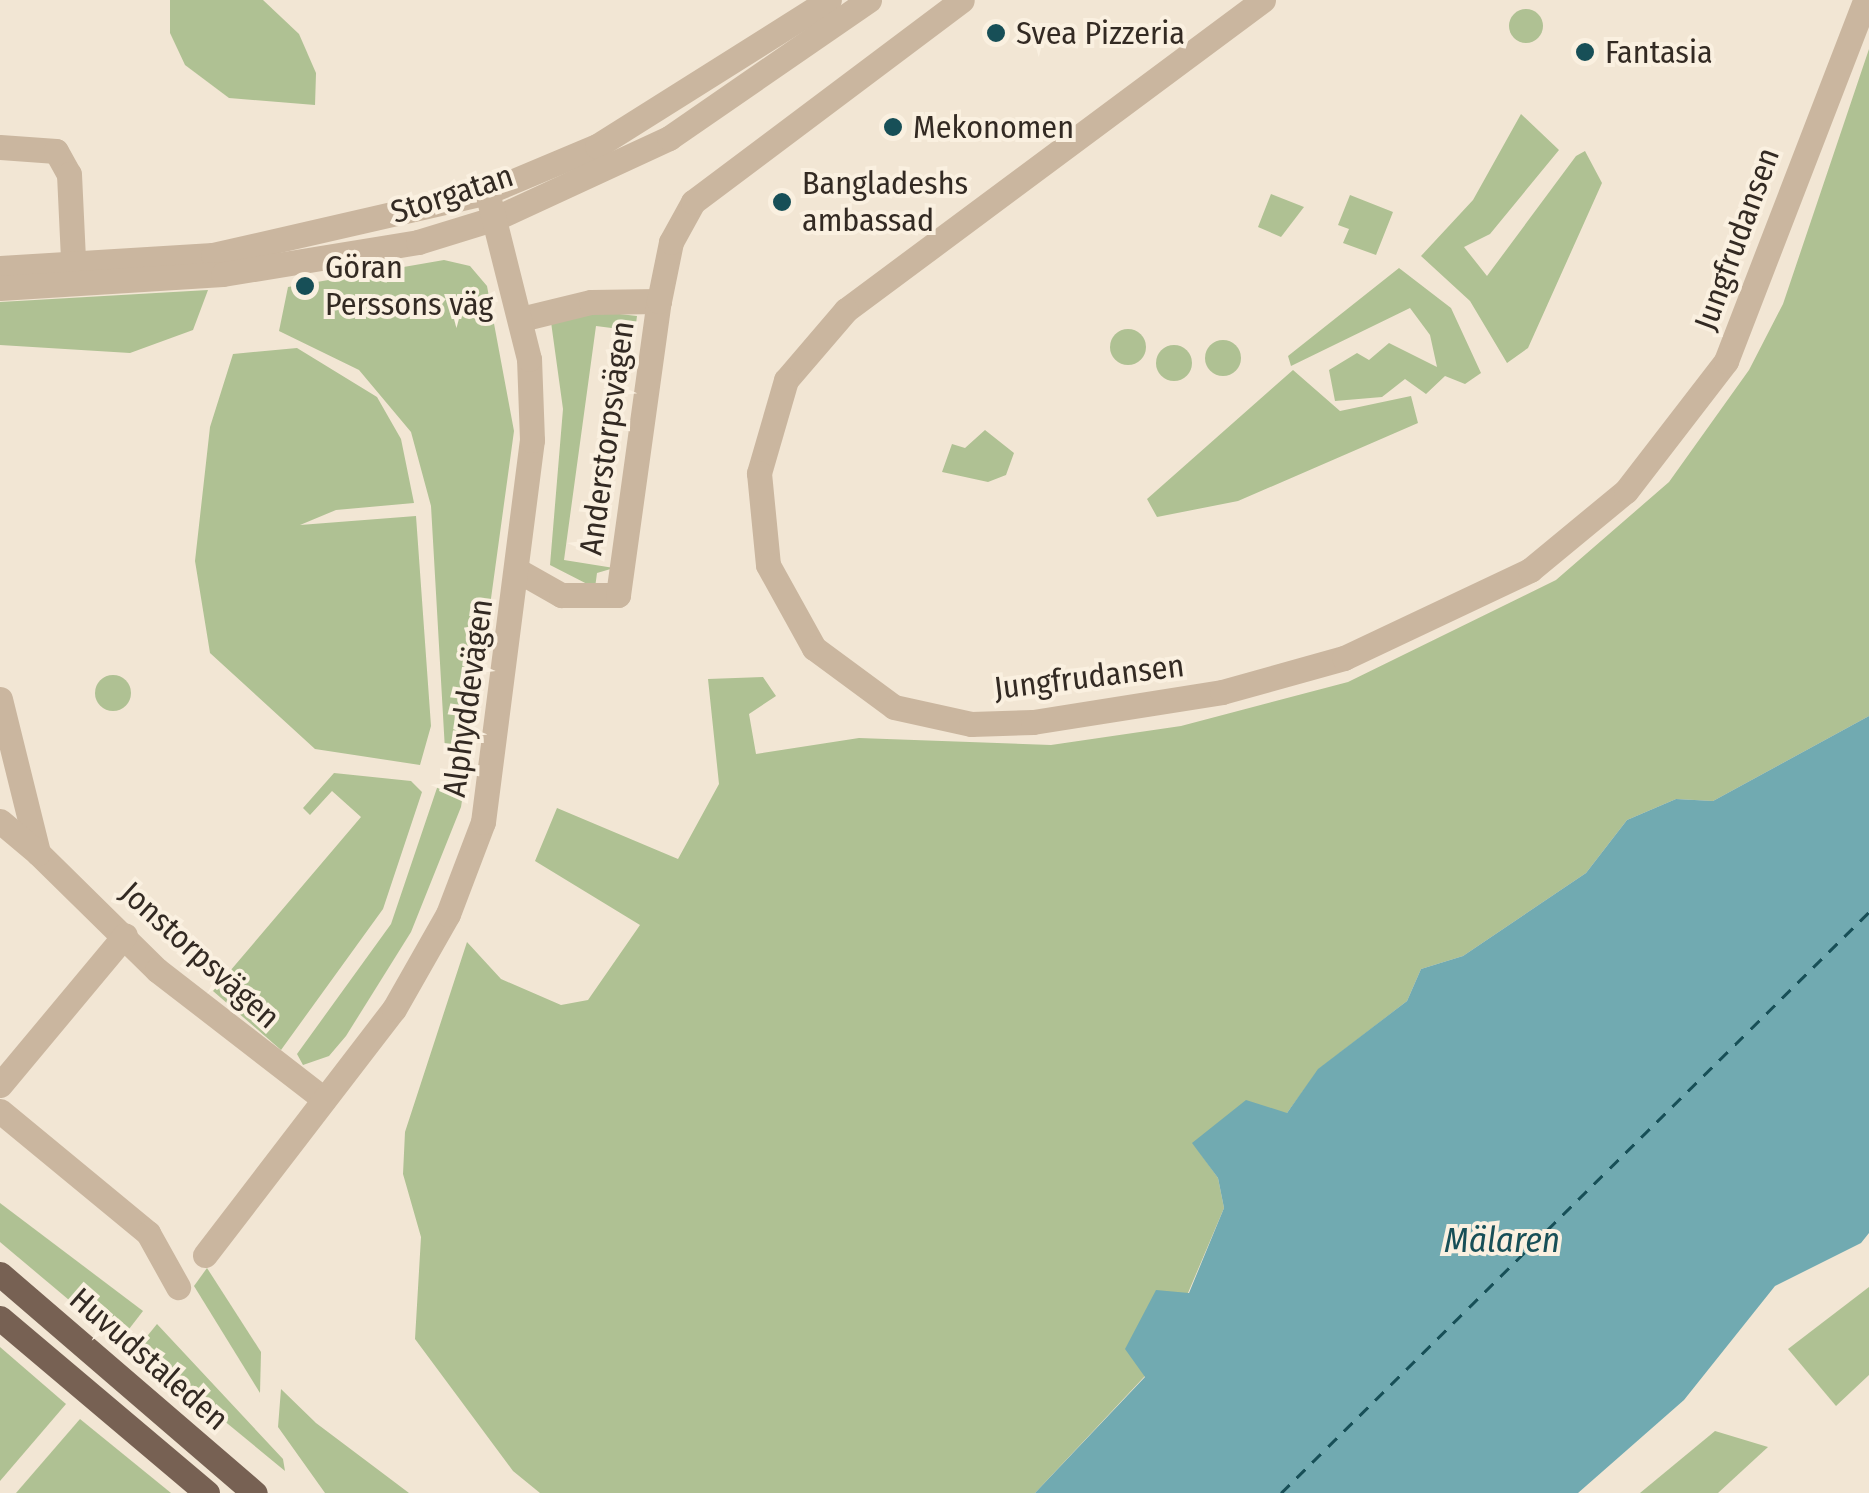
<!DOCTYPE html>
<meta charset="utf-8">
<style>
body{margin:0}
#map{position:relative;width:1869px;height:1493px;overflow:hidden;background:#f2e6d4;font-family:"Fira Sans Condensed",sans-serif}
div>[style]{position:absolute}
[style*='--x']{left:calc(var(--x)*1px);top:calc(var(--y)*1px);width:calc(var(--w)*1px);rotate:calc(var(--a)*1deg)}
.green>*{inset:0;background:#afc193}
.round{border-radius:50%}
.water>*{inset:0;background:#71aab1}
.ferry>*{height:2.5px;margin-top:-1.25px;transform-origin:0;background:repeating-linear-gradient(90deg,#174f57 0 12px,transparent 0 22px)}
.minor>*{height:25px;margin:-12.5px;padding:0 12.5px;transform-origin:12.5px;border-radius:12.5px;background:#cab69f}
.major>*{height:25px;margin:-12.5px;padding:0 12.5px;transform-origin:12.5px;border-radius:12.5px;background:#776153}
.dots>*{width:28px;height:28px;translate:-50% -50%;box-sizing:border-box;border:5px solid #faf0e0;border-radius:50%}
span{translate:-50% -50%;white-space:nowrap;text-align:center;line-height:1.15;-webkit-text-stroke:8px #faf0e0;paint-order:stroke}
.poi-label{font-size:32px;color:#332a23}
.left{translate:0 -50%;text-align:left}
.street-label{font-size:32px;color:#332a23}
.water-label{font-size:35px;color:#174f57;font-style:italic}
</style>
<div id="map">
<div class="green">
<i style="clip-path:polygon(170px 0,263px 0,299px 34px,316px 73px,315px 105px,229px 98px,185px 65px,170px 33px)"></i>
<i class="round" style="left:1509px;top:9px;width:34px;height:34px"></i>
<i style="clip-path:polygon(1869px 49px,1869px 716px,1713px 801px,1676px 799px,1627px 820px,1586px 873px,1463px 956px,1421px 969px,1407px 1001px,1319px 1069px,1287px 1113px,1193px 1143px,1218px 1178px,1224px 1208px,1188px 1293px,1145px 1376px,1035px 1493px,540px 1493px,513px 1471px,415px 1339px,421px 1237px,403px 1174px,405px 1132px,467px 942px,501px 979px,561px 1005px,588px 1000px,640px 925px,535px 861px,557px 808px,678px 859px,719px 784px,708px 679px,763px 677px,776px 696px,749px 714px,756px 754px,859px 738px,1051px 745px,1181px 726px,1348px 682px,1556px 580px,1669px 482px,1749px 370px,1783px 304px)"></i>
<i style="clip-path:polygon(1521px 114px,1559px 150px,1490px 234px,1464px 247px,1487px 276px,1576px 156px,1585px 151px,1602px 183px,1528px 348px,1507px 363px,1470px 301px,1421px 256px,1473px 200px)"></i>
<i style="clip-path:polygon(1271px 194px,1304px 207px,1281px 237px,1258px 227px)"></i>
<i style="clip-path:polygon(1350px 195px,1393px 212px,1376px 255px,1343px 243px,1349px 229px,1338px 225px)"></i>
<i style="clip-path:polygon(444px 260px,470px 266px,487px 286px,514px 431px,468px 766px,445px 750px,431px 506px,411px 432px,359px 370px,279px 331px,288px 287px)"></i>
<i style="clip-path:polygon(1399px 268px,1451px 308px,1481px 373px,1465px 384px,1445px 376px,1426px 394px,1405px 379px,1382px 397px,1335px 401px,1329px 370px,1357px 353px,1369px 360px,1389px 343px,1437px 367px,1430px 335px,1410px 308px,1291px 366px,1288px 356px)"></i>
<i style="clip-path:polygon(208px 290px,193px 330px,130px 353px,0 345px,0 302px)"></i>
<i style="clip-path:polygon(602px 312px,637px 316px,635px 331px,596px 326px,564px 560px,614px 568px,597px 573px,595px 588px,550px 565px,563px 409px,551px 322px)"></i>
<i class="round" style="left:1110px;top:329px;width:36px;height:36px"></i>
<i class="round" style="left:1205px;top:340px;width:36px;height:36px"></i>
<i class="round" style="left:1156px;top:345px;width:36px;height:36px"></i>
<i style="clip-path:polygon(297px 348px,377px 397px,401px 439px,414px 503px,336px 510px,300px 525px,416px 516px,431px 726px,420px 765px,315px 749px,210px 653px,195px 561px,210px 427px,233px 354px)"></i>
<i style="clip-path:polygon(1293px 370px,1340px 411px,1411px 396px,1418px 423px,1238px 501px,1157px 517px,1147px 499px)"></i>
<i style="clip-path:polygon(985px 430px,1014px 453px,1006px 475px,988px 482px,942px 472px,952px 444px,965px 448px)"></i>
<i class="round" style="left:95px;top:675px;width:36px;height:36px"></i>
<i style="clip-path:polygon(334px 773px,411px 781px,422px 792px,383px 909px,281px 1050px,213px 991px,361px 817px,332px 791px,310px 815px,303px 808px)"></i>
<i style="clip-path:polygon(450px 779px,465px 781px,461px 807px,411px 932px,346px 1036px,329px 1056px,303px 1065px,297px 1054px,391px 924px,438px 785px)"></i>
<i style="clip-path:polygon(0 1203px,143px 1311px,119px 1342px,0 1242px)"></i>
<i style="clip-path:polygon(207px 1268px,261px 1352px,260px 1393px,194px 1286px)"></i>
<i style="clip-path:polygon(1869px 1287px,1869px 1375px,1836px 1406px,1788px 1349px)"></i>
<i style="clip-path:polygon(157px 1324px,283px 1459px,285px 1471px,217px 1415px,198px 1416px,131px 1356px)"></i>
<i style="clip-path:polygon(0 1347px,66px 1404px,0 1481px)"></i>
<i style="clip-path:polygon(281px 1389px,316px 1423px,409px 1493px,325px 1493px,278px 1427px)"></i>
<i style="clip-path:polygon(80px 1419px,171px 1493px,16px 1493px)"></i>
<i style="clip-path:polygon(1715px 1431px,1768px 1447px,1718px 1493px,1640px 1493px)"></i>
</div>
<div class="water">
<i style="clip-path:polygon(1869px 716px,1869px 1233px,1861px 1243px,1775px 1286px,1684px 1400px,1578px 1493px,1035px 1493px,1145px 1377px,1125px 1349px,1156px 1290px,1189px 1293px,1224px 1208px,1218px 1178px,1192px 1143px,1246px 1100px,1287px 1113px,1318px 1069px,1407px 1001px,1421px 969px,1463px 956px,1586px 873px,1627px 820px,1676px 799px,1713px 801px)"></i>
</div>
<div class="ferry">
<i style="--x:1281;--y:1493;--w:827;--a:-44.66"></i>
</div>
<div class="minor">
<i style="--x:1263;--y:0;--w:520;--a:143.37"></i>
<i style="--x:846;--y:310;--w:92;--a:130.6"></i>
<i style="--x:786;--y:380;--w:97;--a:106.2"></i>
<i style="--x:759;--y:473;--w:92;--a:84.4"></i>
<i style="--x:768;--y:565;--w:95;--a:61"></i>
<i style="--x:814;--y:648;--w:99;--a:36.4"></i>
<i style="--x:894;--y:707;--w:79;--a:12.4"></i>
<i style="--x:971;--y:724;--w:62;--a:-1.8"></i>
<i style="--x:1033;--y:722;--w:191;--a:-9"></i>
<i style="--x:1222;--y:692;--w:127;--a:-15.6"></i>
<i style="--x:1344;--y:658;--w:206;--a:-25.3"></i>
<i style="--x:1530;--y:570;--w:124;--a:-39.5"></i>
<i style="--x:1626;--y:491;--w:164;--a:-52.4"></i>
<i style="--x:1726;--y:361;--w:387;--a:-68.9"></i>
<i style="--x:0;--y:147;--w:56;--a:4.1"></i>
<i style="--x:56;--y:151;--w:26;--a:61"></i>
<i style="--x:69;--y:174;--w:107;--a:87.3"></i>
<i style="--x:0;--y:268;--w:213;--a:-3.5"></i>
<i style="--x:213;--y:255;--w:281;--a:-12.9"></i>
<i style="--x:487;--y:192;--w:119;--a:-22.7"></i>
<i style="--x:597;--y:146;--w:274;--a:-32.2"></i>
<i style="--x:0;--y:288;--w:223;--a:-3.6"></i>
<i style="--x:223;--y:274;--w:198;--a:-9.3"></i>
<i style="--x:418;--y:242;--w:82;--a:-17.1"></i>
<i style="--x:496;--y:218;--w:191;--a:-24.8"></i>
<i style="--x:669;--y:138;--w:243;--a:-34.6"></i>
<i style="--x:521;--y:319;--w:72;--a:-13.7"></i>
<i style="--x:591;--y:302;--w:68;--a:-0.8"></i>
<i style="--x:517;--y:570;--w:51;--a:29.6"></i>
<i style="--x:561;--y:595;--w:57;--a:0"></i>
<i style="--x:618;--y:595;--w:297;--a:-82.1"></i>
<i style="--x:659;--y:301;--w:60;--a:-78.5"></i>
<i style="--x:671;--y:242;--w:46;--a:-61.2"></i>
<i style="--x:693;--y:202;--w:336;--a:-36.9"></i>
<i style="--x:0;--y:699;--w:159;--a:76.1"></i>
<i style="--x:38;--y:853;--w:167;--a:44.5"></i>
<i style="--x:157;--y:970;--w:211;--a:37.7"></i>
<i style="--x:0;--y:821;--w:50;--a:40.1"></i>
<i style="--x:0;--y:1085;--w:195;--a:-50.2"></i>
<i style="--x:0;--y:1111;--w:192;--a:39.5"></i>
<i style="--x:148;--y:1233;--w:62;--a:60.9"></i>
<i style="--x:205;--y:1255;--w:310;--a:-52.5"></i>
<i style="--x:394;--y:1009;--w:109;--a:-60.4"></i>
<i style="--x:448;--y:914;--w:98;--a:-69.2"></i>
<i style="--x:483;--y:822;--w:385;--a:-82.7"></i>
<i style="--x:532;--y:440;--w:81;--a:-92.1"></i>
<i style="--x:529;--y:359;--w:172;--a:-104.1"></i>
</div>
<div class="major">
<i style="--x:0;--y:1274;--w:336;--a:40.7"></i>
<i style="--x:0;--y:1318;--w:271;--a:40.2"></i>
</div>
<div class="dots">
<i style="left:996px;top:33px;background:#174f57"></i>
<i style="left:1585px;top:52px;background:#174f57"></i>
<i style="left:893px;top:127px;background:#174f57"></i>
<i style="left:782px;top:202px;background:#174f57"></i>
<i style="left:305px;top:286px;background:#174f57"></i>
</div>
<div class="poi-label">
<span class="left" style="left:1016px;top:33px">Svea Pizzeria</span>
<span class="left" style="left:1605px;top:52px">Fantasia</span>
<span class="left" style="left:913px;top:127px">Mekonomen</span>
<span class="left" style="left:802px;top:202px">Bangladeshs<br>ambassad</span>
<span class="left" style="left:325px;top:286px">Göran<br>Perssons väg</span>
</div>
<div class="street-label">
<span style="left:452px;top:194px;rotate:-18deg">Storgatan</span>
<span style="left:1737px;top:239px;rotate:-70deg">Jungfrudansen</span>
<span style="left:607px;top:438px;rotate:-82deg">Anderstorpsvägen</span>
<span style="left:1089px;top:677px;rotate:-7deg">Jungfrudansen</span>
<span style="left:468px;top:698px;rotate:-82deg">Alphyddevägen</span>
<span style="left:200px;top:955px;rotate:42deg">Jonstorpsvägen</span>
<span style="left:149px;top:1359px;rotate:41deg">Huvudstaleden</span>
</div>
<div class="water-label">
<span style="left:1502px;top:1240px">Mälaren</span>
</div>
</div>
